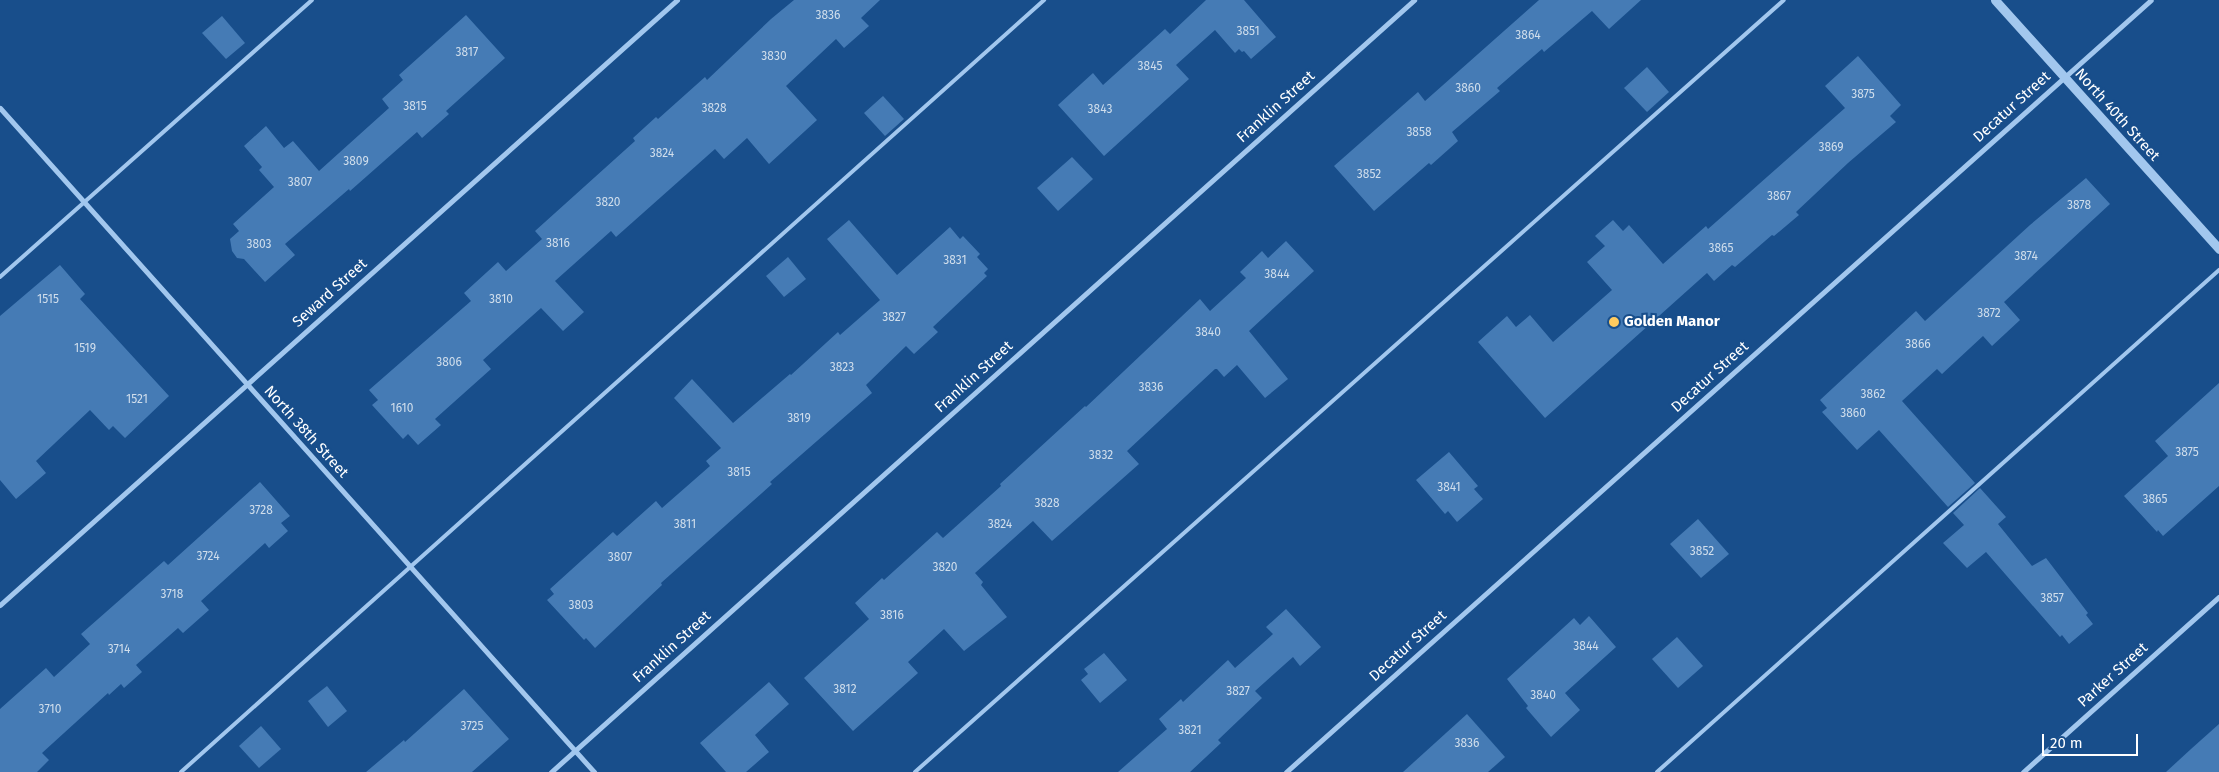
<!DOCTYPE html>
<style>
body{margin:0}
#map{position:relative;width:2219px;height:772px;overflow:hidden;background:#184e8b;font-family:"Fira Sans",sans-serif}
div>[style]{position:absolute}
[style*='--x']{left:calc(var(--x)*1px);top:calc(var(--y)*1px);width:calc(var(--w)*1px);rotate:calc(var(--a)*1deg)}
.building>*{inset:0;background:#457bb5}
.service>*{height:4px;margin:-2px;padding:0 2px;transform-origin:2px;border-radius:2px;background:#a2c7ee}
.minor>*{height:5px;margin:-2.5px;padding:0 2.5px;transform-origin:2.5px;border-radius:2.5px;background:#a2c7ee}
.tertiary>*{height:9px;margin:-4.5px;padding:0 4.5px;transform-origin:4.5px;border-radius:4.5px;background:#a2c7ee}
.dots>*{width:14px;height:14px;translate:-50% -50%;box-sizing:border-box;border:2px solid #184e8b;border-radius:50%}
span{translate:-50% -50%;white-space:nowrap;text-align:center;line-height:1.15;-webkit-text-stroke:4px #184e8b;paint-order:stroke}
.number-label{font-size:12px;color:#d0deec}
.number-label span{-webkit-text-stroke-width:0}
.street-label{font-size:15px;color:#fff}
.poi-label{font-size:15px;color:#fff;font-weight:700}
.left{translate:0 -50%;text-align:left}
.scale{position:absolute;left:2042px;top:734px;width:96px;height:22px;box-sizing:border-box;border:2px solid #fff;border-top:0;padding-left:6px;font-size:15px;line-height:18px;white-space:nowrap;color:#fff;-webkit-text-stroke:4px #184e8b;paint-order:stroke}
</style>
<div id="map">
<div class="building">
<i style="clip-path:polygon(794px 0,880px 0,861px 18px,869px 26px,844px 48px,836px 39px,786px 86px,817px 120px,769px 164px,747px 138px,724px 159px,715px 149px,616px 237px,611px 231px,555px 281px,584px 312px,563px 331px,541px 308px,483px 360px,491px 369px,435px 419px,441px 425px,418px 445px,408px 434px,403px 439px,372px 405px,378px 400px,369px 390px,471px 301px,464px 293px,498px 262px,506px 271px,542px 239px,535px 231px,635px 141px,633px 138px,656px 117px,658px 119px,705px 77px,707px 80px,771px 19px)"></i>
<i style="clip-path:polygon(1206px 0,1244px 0,1276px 37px,1251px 59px,1244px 51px,1242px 52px,1239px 49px,1235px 53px,1215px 30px,1176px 65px,1189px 79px,1104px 156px,1058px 105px,1093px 73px,1103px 85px,1165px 29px,1170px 34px)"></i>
<i style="clip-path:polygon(1539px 0,1641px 0,1609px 29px,1592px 11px,1544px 52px,1542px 49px,1497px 88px,1500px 91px,1452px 132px,1458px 141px,1431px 165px,1429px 163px,1374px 211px,1334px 166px,1418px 92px,1425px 101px)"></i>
<i style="clip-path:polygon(466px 15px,505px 58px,446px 111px,449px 114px,422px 138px,417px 132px,350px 191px,349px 189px,285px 244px,295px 255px,265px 282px,244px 259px,237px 258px,232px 251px,230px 239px,239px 231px,233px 224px,274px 187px,259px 170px,262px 167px,244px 146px,266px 126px,284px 148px,293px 141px,319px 171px,389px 108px,382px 99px,403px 80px,399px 75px)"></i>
<i style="clip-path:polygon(222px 16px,245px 43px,226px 59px,202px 33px)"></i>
<i style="clip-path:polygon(1858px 56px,1901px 105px,1890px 116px,1896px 122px,1848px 163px,1796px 212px,1799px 215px,1774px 236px,1772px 235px,1735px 267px,1732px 265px,1714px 281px,1707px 273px,1545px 418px,1478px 342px,1507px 316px,1516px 327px,1530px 315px,1553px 342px,1612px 290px,1587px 262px,1605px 246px,1595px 236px,1613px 220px,1623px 231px,1629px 225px,1663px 264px,1706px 226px,1708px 229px,1845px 108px,1825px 86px)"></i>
<i style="clip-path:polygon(1647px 67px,1669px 92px,1647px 112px,1624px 88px)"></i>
<i style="clip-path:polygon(883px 96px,904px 119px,885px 136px,864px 113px)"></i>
<i style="clip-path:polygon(1072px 157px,1093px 179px,1058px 211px,1037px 188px)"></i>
<i style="clip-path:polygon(2086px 178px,2110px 204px,2004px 302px,2020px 320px,1992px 346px,1983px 336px,1942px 374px,1937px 369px,1902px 401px,1975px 483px,1948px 507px,1879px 430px,1857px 450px,1822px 412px,1827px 408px,1820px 400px,1916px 311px,1925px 321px,2030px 225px)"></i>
<i style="clip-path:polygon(849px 220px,897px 275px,950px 227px,960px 239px,963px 236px,980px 254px,977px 257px,988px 269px,984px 273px,987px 276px,933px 327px,938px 332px,914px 354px,906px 346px,866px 385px,872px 393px,770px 482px,772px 484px,661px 583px,662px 585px,595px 648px,586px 638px,584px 640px,547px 600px,554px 594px,550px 589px,613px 532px,617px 536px,656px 501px,662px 508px,710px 466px,706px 461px,721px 448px,674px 398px,692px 379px,733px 423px,790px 374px,791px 375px,838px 332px,840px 335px,880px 300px,827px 239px)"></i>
<i style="clip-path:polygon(1286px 241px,1314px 271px,1249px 331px,1288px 379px,1265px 398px,1237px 365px,1224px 377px,1217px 369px,1215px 369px,1127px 451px,1139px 464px,1052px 541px,1033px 521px,975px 573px,983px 582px,981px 585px,1007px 617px,964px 651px,944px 629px,908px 662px,918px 673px,853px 731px,804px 678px,869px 619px,855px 603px,882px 578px,884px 580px,937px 532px,943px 538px,1001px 486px,1000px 484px,1085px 406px,1086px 407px,1200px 299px,1210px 311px,1246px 278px,1240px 272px,1262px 251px,1268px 258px)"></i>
<i style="clip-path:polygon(788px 257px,806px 279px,784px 297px,766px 276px)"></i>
<i style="clip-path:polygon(60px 265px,85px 294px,80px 299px,169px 396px,125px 438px,113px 426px,109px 430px,90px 410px,36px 461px,46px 473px,16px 499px,0 480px,0 316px)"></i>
<i style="clip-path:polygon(2219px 383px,2219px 486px,2163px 536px,2158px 530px,2157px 532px,2124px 496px,2168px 456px,2155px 441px)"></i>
<i style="clip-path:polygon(1449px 452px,1478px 486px,1474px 489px,1483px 499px,1457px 522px,1448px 511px,1445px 514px,1416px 480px)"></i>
<i style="clip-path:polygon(260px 482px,290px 516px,281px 523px,288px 531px,269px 548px,265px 543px,201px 601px,209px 610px,183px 633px,178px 628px,136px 665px,142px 672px,124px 688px,121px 684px,109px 695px,108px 693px,42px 753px,49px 760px,37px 772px,0 772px,0 709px,46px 668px,54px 677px,90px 644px,81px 634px,164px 561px,168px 565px)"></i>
<i style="clip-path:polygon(1980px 488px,2006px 517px,1998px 524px,2032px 566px,2046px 558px,2088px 613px,2086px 615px,2093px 624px,2069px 644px,2062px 635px,2060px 637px,1986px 552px,1967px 568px,1943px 543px,1964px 525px,1953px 513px)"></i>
<i style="clip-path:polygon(1698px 519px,1729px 554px,1701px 578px,1670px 544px)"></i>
<i style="clip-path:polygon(1286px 609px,1321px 647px,1300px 666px,1293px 657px,1255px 691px,1262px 698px,1218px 740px,1221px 743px,1190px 772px,1118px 772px,1167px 729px,1159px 719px,1181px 699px,1183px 702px,1228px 660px,1235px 668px,1273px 634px,1266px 627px)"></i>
<i style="clip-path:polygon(1589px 616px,1616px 647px,1565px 693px,1580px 710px,1551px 737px,1526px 708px,1528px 706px,1507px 679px,1574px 618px,1580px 625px)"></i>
<i style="clip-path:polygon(1677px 637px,1703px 666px,1678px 688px,1652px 659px)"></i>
<i style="clip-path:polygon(1104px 653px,1127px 680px,1100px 703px,1081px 680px,1088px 674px,1084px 669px)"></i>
<i style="clip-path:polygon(769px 682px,789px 704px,755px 735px,769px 752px,746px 772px,726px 772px,700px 743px)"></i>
<i style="clip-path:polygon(327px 686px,347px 711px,328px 727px,308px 701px)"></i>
<i style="clip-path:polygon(464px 689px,509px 739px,472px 772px,366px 772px,404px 740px,405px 742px)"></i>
<i style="clip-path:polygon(1467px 714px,1505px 757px,1488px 772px,1403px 772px)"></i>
<i style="clip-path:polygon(2219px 724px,2219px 772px,2166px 772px,2191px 749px)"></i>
<i style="clip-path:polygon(261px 726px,281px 749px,259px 768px,239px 746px)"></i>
</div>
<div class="service">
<i style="--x:0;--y:277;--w:417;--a:-41.6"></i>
<i style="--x:181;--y:772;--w:1158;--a:-41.81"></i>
<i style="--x:915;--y:772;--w:1162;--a:-41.62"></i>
<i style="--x:1657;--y:772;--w:754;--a:-41.77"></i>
</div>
<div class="minor">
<i style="--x:0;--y:108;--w:891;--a:48.18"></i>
<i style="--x:0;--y:605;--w:908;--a:-41.79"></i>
<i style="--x:551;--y:772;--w:1158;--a:-41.81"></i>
<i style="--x:1286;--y:772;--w:1159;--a:-41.75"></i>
<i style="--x:2023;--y:772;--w:263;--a:-41.8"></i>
</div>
<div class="tertiary">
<i style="--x:1995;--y:0;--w:335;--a:48"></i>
</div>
<div class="dots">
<i style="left:1614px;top:322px;background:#ffcb5f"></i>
</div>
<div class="number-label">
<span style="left:828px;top:16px">3836</span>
<span style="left:1248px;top:32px">3851</span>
<span style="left:1528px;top:36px">3864</span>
<span style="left:467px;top:53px">3817</span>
<span style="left:774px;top:57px">3830</span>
<span style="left:1150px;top:67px">3845</span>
<span style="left:1468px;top:89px">3860</span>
<span style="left:1863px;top:95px">3875</span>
<span style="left:415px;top:107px">3815</span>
<span style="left:714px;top:109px">3828</span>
<span style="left:1100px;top:110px">3843</span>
<span style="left:1419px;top:133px">3858</span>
<span style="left:1831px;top:148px">3869</span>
<span style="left:662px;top:154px">3824</span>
<span style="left:356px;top:162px">3809</span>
<span style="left:1369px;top:175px">3852</span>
<span style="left:300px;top:183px">3807</span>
<span style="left:1779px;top:197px">3867</span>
<span style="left:608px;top:203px">3820</span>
<span style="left:2079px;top:206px">3878</span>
<span style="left:558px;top:244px">3816</span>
<span style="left:259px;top:245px">3803</span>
<span style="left:1721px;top:249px">3865</span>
<span style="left:2026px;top:257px">3874</span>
<span style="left:955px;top:261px">3831</span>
<span style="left:1277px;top:275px">3844</span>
<span style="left:48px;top:300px">1515</span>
<span style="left:501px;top:300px">3810</span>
<span style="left:1989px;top:314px">3872</span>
<span style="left:894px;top:318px">3827</span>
<span style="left:1208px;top:333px">3840</span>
<span style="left:1918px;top:345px">3866</span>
<span style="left:85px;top:349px">1519</span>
<span style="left:449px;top:363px">3806</span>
<span style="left:842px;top:368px">3823</span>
<span style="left:1151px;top:388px">3836</span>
<span style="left:1873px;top:395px">3862</span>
<span style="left:137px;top:400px">1521</span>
<span style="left:402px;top:409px">1610</span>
<span style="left:1853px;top:414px">3860</span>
<span style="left:799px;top:419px">3819</span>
<span style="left:2187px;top:453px">3875</span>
<span style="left:1101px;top:456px">3832</span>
<span style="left:739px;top:473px">3815</span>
<span style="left:1449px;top:488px">3841</span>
<span style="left:2155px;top:500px">3865</span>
<span style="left:1047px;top:504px">3828</span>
<span style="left:261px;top:511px">3728</span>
<span style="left:685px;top:525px">3811</span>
<span style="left:1000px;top:525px">3824</span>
<span style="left:1702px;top:552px">3852</span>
<span style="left:208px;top:557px">3724</span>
<span style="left:620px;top:558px">3807</span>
<span style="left:945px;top:568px">3820</span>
<span style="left:172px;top:595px">3718</span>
<span style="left:2052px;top:599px">3857</span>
<span style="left:581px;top:606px">3803</span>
<span style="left:892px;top:616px">3816</span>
<span style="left:1586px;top:647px">3844</span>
<span style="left:119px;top:650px">3714</span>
<span style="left:845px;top:690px">3812</span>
<span style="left:1238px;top:692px">3827</span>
<span style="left:1543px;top:696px">3840</span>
<span style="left:50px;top:710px">3710</span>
<span style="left:472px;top:727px">3725</span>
<span style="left:1190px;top:731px">3821</span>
<span style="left:1467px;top:744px">3836</span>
</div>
<div class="street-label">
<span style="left:1276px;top:107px;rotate:-42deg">Franklin Street</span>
<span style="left:2012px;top:107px;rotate:-42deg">Decatur Street</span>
<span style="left:2117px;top:115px;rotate:48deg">North 40th Street</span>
<span style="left:330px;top:293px;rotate:-42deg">Seward Street</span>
<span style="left:974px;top:377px;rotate:-42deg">Franklin Street</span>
<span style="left:1710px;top:377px;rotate:-42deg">Decatur Street</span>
<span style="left:306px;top:432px;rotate:48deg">North 38th Street</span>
<span style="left:1408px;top:646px;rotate:-42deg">Decatur Street</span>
<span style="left:672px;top:647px;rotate:-42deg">Franklin Street</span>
<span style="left:2113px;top:675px;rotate:-42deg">Parker Street</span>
</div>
<div class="poi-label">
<span class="left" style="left:1624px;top:322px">Golden Manor</span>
</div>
<div class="scale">20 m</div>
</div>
